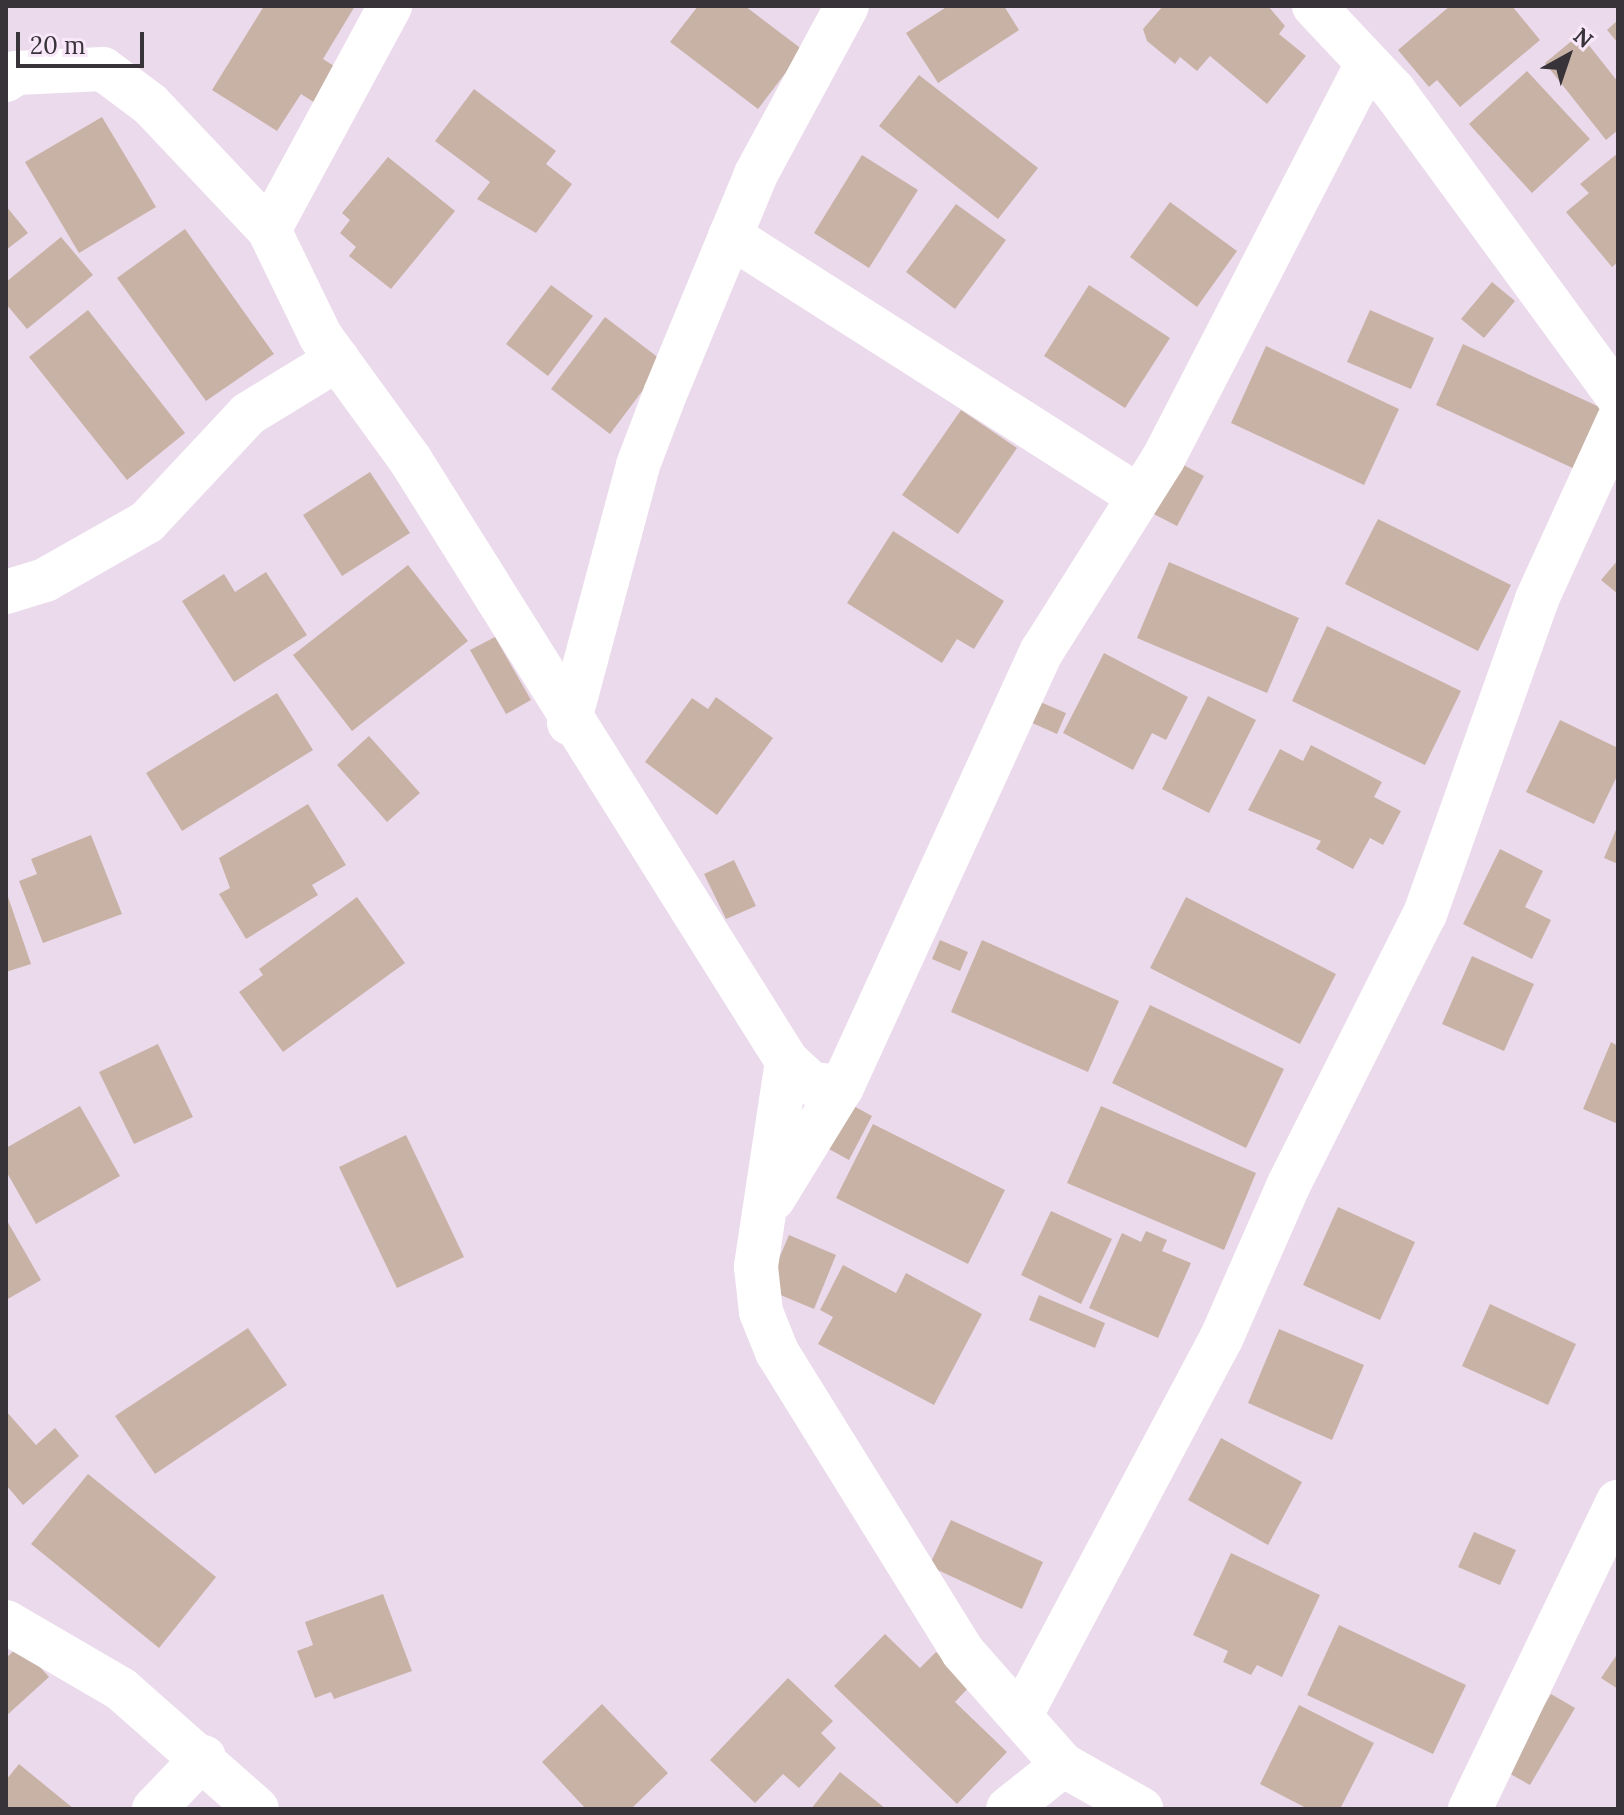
<!DOCTYPE html>
<style>
body{margin:0}
#map{position:relative;width:1624px;height:1815px;overflow:hidden;background:#ebdaec;font-family:Lora,serif}
div>[style]{position:absolute}
[style*='--x']{left:calc(var(--x)*1px);top:calc(var(--y)*1px);width:calc(var(--w)*1px);rotate:calc(var(--a)*1deg)}
.building>*{inset:0;background:#c8b2a6}
.street>*{height:44px;margin:-22px;padding:0 22px;transform-origin:22px;border-radius:22px;background:#fff}
span{translate:-50% -50%;white-space:nowrap;text-align:center;line-height:1.15;-webkit-text-stroke:8px #f8e7f9;paint-order:stroke}
.frame{position:absolute;inset:0;border:8px solid #383239;pointer-events:none}
.north{position:absolute;left:1528px;top:16px;width:80px;height:80px;-webkit-text-stroke:6px #f8e7f9;paint-order:stroke;rotate:40deg;font-size:22px;font-weight:700;line-height:32px;text-align:center;color:#383239}
.north::after{content:'';display:block;margin:auto;width:28px;height:36px;background:#383239;clip-path:polygon(50% 0,100% 100%,50% 72%,0 100%)}
.scale{position:absolute;left:16px;top:32px;width:128px;height:36px;box-sizing:border-box;border:4px solid #383239;border-top:0;padding-left:10px;font-size:24px;line-height:28px;white-space:nowrap;color:#383239;-webkit-text-stroke:6px #f8e7f9;paint-order:stroke}
</style>
<div id="map">
<div class="building">
<i style="clip-path:polygon(264px 6px,355px 6px,323px 59px,342px 71px,320px 106px,301px 94px,277px 131px,212px 90px)"></i>
<i style="clip-path:polygon(698px 6px,745px 6px,803px 50px,758px 109px,670px 42px)"></i>
<i style="clip-path:polygon(948px 6px,1004px 6px,1019px 30px,938px 83px,906px 33px)"></i>
<i style="clip-path:polygon(1163px 6px,1268px 6px,1285px 26px,1279px 34px,1306px 56px,1267px 104px,1210px 56px,1197px 71px,1180px 57px,1175px 64px,1147px 41px,1143px 29px)"></i>
<i style="clip-path:polygon(1450px 6px,1512px 6px,1540px 40px,1460px 107px,1437px 80px,1429px 87px,1398px 50px)"></i>
<i style="clip-path:polygon(1618px 20px,1618px 43px,1607px 30px)"></i>
<i style="clip-path:polygon(1580px 34px,1618px 82px,1618px 130px,1606px 140px,1545px 63px)"></i>
<i style="clip-path:polygon(1527px 71px,1590px 139px,1532px 193px,1469px 124px)"></i>
<i style="clip-path:polygon(919px 75px,1038px 168px,998px 219px,879px 126px)"></i>
<i style="clip-path:polygon(474px 89px,556px 151px,546px 164px,572px 184px,536px 233px,477px 199px,490px 182px,435px 141px)"></i>
<i style="clip-path:polygon(102px 117px,156px 207px,79px 253px,25px 162px)"></i>
<i style="clip-path:polygon(1618px 153px,1618px 262px,1612px 267px,1566px 212px,1589px 193px,1580px 184px)"></i>
<i style="clip-path:polygon(862px 155px,918px 190px,869px 268px,814px 233px)"></i>
<i style="clip-path:polygon(388px 157px,455px 211px,391px 289px,349px 256px,356px 247px,340px 233px,350px 220px,342px 213px)"></i>
<i style="clip-path:polygon(1170px 202px,1237px 251px,1197px 307px,1130px 257px)"></i>
<i style="clip-path:polygon(956px 204px,1006px 240px,955px 309px,906px 272px)"></i>
<i style="clip-path:polygon(6px 206px,28px 233px,6px 250px)"></i>
<i style="clip-path:polygon(185px 229px,274px 354px,206px 401px,117px 278px)"></i>
<i style="clip-path:polygon(61px 237px,93px 275px,27px 329px,6px 304px,6px 282px)"></i>
<i style="clip-path:polygon(1492px 282px,1515px 301px,1484px 338px,1461px 319px)"></i>
<i style="clip-path:polygon(551px 285px,593px 316px,548px 376px,506px 344px)"></i>
<i style="clip-path:polygon(1089px 285px,1170px 338px,1125px 408px,1044px 356px)"></i>
<i style="clip-path:polygon(88px 310px,185px 433px,127px 480px,29px 357px)"></i>
<i style="clip-path:polygon(1370px 310px,1434px 338px,1411px 389px,1347px 362px)"></i>
<i style="clip-path:polygon(605px 317px,664px 362px,610px 434px,551px 389px)"></i>
<i style="clip-path:polygon(1463px 344px,1606px 410px,1579px 471px,1436px 405px)"></i>
<i style="clip-path:polygon(1266px 346px,1399px 409px,1364px 485px,1231px 423px)"></i>
<i style="clip-path:polygon(961px 410px,1017px 448px,958px 534px,902px 495px)"></i>
<i style="clip-path:polygon(1176px 461px,1204px 476px,1177px 526px,1150px 512px)"></i>
<i style="clip-path:polygon(370px 472px,410px 533px,342px 576px,303px 515px)"></i>
<i style="clip-path:polygon(1378px 519px,1511px 585px,1478px 651px,1345px 584px)"></i>
<i style="clip-path:polygon(893px 531px,1004px 601px,974px 649px,957px 639px,942px 663px,847px 603px)"></i>
<i style="clip-path:polygon(1618px 560px,1618px 594px,1601px 580px)"></i>
<i style="clip-path:polygon(1169px 562px,1299px 618px,1267px 693px,1137px 638px)"></i>
<i style="clip-path:polygon(408px 565px,468px 641px,352px 731px,293px 655px)"></i>
<i style="clip-path:polygon(266px 572px,307px 635px,234px 682px,182px 601px,224px 574px,235px 592px)"></i>
<i style="clip-path:polygon(1327px 626px,1461px 691px,1425px 765px,1292px 701px)"></i>
<i style="clip-path:polygon(495px 637px,531px 700px,506px 714px,470px 650px)"></i>
<i style="clip-path:polygon(1104px 653px,1188px 697px,1166px 740px,1152px 733px,1133px 770px,1063px 733px)"></i>
<i style="clip-path:polygon(277px 693px,313px 750px,182px 831px,146px 773px)"></i>
<i style="clip-path:polygon(1208px 696px,1256px 720px,1209px 813px,1162px 789px)"></i>
<i style="clip-path:polygon(716px 697px,773px 738px,717px 815px,645px 762px,692px 698px,708px 709px)"></i>
<i style="clip-path:polygon(1038px 701px,1066px 713px,1057px 734px,1030px 722px)"></i>
<i style="clip-path:polygon(1560px 720px,1618px 748px,1618px 774px,1594px 824px,1526px 792px)"></i>
<i style="clip-path:polygon(369px 736px,420px 793px,387px 822px,337px 765px)"></i>
<i style="clip-path:polygon(1311px 745px,1382px 782px,1374px 797px,1401px 811px,1383px 845px,1370px 838px,1353px 869px,1316px 849px,1321px 841px,1248px 810px,1280px 749px,1303px 761px)"></i>
<i style="clip-path:polygon(308px 804px,346px 865px,312px 885px,318px 895px,246px 939px,219px 894px,230px 888px,219px 858px)"></i>
<i style="clip-path:polygon(1618px 825px,1618px 864px,1604px 858px)"></i>
<i style="clip-path:polygon(91px 835px,122px 914px,43px 943px,19px 881px,37px 874px,31px 859px)"></i>
<i style="clip-path:polygon(1500px 849px,1543px 871px,1525px 907px,1551px 920px,1532px 959px,1463px 924px)"></i>
<i style="clip-path:polygon(734px 860px,756px 906px,726px 919px,704px 874px)"></i>
<i style="clip-path:polygon(6px 891px,31px 964px,6px 972px)"></i>
<i style="clip-path:polygon(357px 897px,405px 963px,283px 1052px,239px 992px,263px 975px,259px 969px)"></i>
<i style="clip-path:polygon(1186px 897px,1336px 974px,1300px 1044px,1150px 968px)"></i>
<i style="clip-path:polygon(940px 940px,968px 952px,960px 971px,932px 959px)"></i>
<i style="clip-path:polygon(982px 940px,1119px 1001px,1088px 1072px,951px 1012px)"></i>
<i style="clip-path:polygon(1472px 956px,1534px 984px,1504px 1051px,1442px 1024px)"></i>
<i style="clip-path:polygon(1150px 1005px,1284px 1069px,1246px 1148px,1112px 1083px)"></i>
<i style="clip-path:polygon(1611px 1042px,1618px 1046px,1618px 1124px,1583px 1109px)"></i>
<i style="clip-path:polygon(158px 1044px,193px 1117px,134px 1144px,99px 1072px)"></i>
<i style="clip-path:polygon(850px 1104px,872px 1116px,849px 1160px,827px 1148px)"></i>
<i style="clip-path:polygon(80px 1106px,120px 1176px,36px 1224px,6px 1171px,6px 1148px)"></i>
<i style="clip-path:polygon(1101px 1106px,1256px 1173px,1224px 1250px,1067px 1183px)"></i>
<i style="clip-path:polygon(873px 1124px,1005px 1190px,968px 1264px,836px 1198px)"></i>
<i style="clip-path:polygon(406px 1135px,464px 1257px,397px 1288px,339px 1167px)"></i>
<i style="clip-path:polygon(1338px 1207px,1415px 1242px,1380px 1320px,1303px 1285px)"></i>
<i style="clip-path:polygon(1051px 1211px,1112px 1239px,1081px 1304px,1021px 1275px)"></i>
<i style="clip-path:polygon(6px 1219px,41px 1280px,6px 1300px)"></i>
<i style="clip-path:polygon(1146px 1231px,1167px 1240px,1162px 1251px,1191px 1263px,1158px 1338px,1089px 1308px,1122px 1233px,1141px 1242px)"></i>
<i style="clip-path:polygon(789px 1235px,836px 1255px,814px 1309px,766px 1289px)"></i>
<i style="clip-path:polygon(843px 1265px,896px 1293px,906px 1273px,982px 1314px,934px 1405px,818px 1344px,833px 1317px,820px 1310px)"></i>
<i style="clip-path:polygon(1039px 1295px,1105px 1323px,1095px 1348px,1029px 1320px)"></i>
<i style="clip-path:polygon(1490px 1304px,1576px 1344px,1548px 1405px,1462px 1366px)"></i>
<i style="clip-path:polygon(248px 1328px,287px 1385px,155px 1474px,115px 1416px)"></i>
<i style="clip-path:polygon(1279px 1329px,1364px 1365px,1332px 1440px,1248px 1403px)"></i>
<i style="clip-path:polygon(6px 1411px,36px 1445px,55px 1428px,79px 1456px,23px 1505px,6px 1485px)"></i>
<i style="clip-path:polygon(1221px 1438px,1302px 1482px,1268px 1545px,1188px 1500px)"></i>
<i style="clip-path:polygon(88px 1474px,216px 1577px,159px 1648px,31px 1544px)"></i>
<i style="clip-path:polygon(951px 1520px,1043px 1562px,1022px 1609px,929px 1566px)"></i>
<i style="clip-path:polygon(1474px 1532px,1516px 1550px,1500px 1585px,1458px 1567px)"></i>
<i style="clip-path:polygon(1231px 1553px,1320px 1595px,1282px 1677px,1257px 1665px,1251px 1675px,1223px 1662px,1228px 1651px,1193px 1635px)"></i>
<i style="clip-path:polygon(383px 1594px,412px 1671px,334px 1699px,331px 1692px,315px 1698px,297px 1651px,313px 1645px,305px 1622px)"></i>
<i style="clip-path:polygon(1339px 1625px,1466px 1685px,1433px 1754px,1307px 1695px)"></i>
<i style="clip-path:polygon(885px 1634px,920px 1668px,936px 1652px,971px 1685px,955px 1702px,1007px 1752px,957px 1804px,834px 1686px)"></i>
<i style="clip-path:polygon(20px 1645px,49px 1677px,6px 1716px,6px 1658px)"></i>
<i style="clip-path:polygon(1618px 1653px,1618px 1689px,1601px 1678px)"></i>
<i style="clip-path:polygon(788px 1678px,833px 1721px,821px 1733px,836px 1748px,799px 1788px,783px 1774px,755px 1803px,710px 1760px)"></i>
<i style="clip-path:polygon(1551px 1694px,1575px 1708px,1530px 1785px,1505px 1771px)"></i>
<i style="clip-path:polygon(602px 1704px,668px 1773px,631px 1809px,586px 1809px,542px 1762px)"></i>
<i style="clip-path:polygon(1299px 1705px,1374px 1743px,1340px 1809px,1308px 1809px,1260px 1784px)"></i>
<i style="clip-path:polygon(19px 1764px,74px 1809px,6px 1809px,6px 1780px)"></i>
<i style="clip-path:polygon(840px 1772px,886px 1809px,811px 1809px)"></i>
</div>
<div class="street">
<i style="--x:1314;--y:6;--w:117;--a:46.7"></i>
<i style="--x:1394;--y:91;--w:379;--a:53.8"></i>
<i style="--x:6;--y:80;--w:12;--a:-35"></i>
<i style="--x:16;--y:73;--w:87;--a:-2.6"></i>
<i style="--x:103;--y:69;--w:59;--a:36.7"></i>
<i style="--x:150;--y:104;--w:173;--a:46.6"></i>
<i style="--x:269;--y:230;--w:119;--a:64.1"></i>
<i style="--x:321;--y:337;--w:153;--a:54"></i>
<i style="--x:411;--y:461;--w:708;--a:57.93"></i>
<i style="--x:787;--y:1061;--w:34;--a:43"></i>
<i style="--x:812;--y:1084;--w:30;--a:6"></i>
<i style="--x:842;--y:1087;--w:480;--a:-65.4"></i>
<i style="--x:1042;--y:651;--w:227;--a:-57.8"></i>
<i style="--x:1163;--y:459;--w:445;--a:-62.7"></i>
<i style="--x:269;--y:230;--w:255;--a:-61.6"></i>
<i style="--x:730;--y:236;--w:484;--a:32.5"></i>
<i style="--x:6;--y:592;--w:41;--a:-17.1"></i>
<i style="--x:45;--y:580;--w:117;--a:-29.6"></i>
<i style="--x:147;--y:522;--w:148;--a:-46.9"></i>
<i style="--x:248;--y:414;--w:105;--a:-31.4"></i>
<i style="--x:569;--y:723;--w:267;--a:-75"></i>
<i style="--x:638;--y:465;--w:76;--a:-69.2"></i>
<i style="--x:665;--y:394;--w:238;--a:-67.5"></i>
<i style="--x:756;--y:174;--w:191;--a:-61.6"></i>
<i style="--x:787;--y:1061;--w:208;--a:98.6"></i>
<i style="--x:756;--y:1267;--w:45;--a:83.7"></i>
<i style="--x:761;--y:1312;--w:43;--a:68.2"></i>
<i style="--x:777;--y:1352;--w:353;--a:58.2"></i>
<i style="--x:963;--y:1652;--w:151;--a:48.5"></i>
<i style="--x:1063;--y:1765;--w:90;--a:29.4"></i>
<i style="--x:773;--y:1199;--w:132;--a:-58.4"></i>
<i style="--x:6;--y:1622;--w:133;--a:30.2"></i>
<i style="--x:121;--y:1689;--w:181;--a:41.4"></i>
<i style="--x:1023;--y:1711;--w:421;--a:-62"></i>
<i style="--x:1221;--y:1339;--w:169;--a:-66.3"></i>
<i style="--x:1289;--y:1184;--w:302;--a:-63.3"></i>
<i style="--x:1425;--y:914;--w:334;--a:-70.4"></i>
<i style="--x:1537;--y:599;--w:196;--a:-65.5"></i>
<i style="--x:154;--y:1809;--w:72;--a:-46.1"></i>
<i style="--x:1008;--y:1809;--w:70;--a:-38.7"></i>
<i style="--x:1470;--y:1809;--w:341;--a:-64.3"></i>
</div>
<div class="frame"></div>
<div class="north">N</div>
<div class="scale">20 m</div>
</div>
